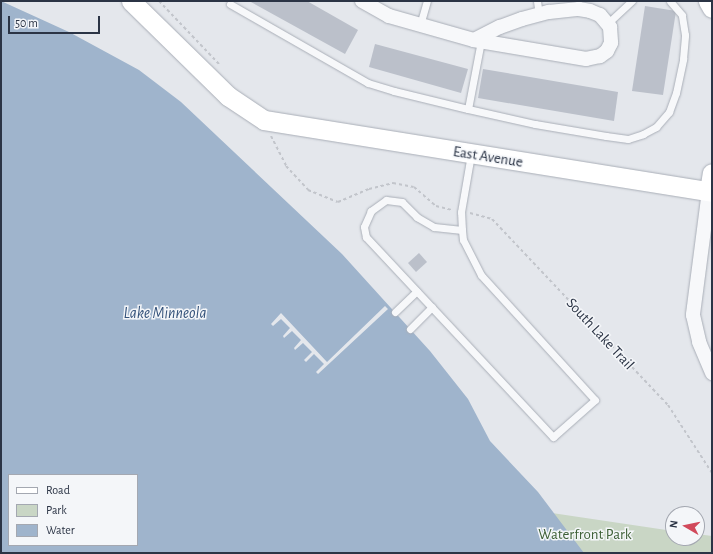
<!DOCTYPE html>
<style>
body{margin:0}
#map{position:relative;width:713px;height:554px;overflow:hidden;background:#e4e7ec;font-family:"Alegreya Sans",sans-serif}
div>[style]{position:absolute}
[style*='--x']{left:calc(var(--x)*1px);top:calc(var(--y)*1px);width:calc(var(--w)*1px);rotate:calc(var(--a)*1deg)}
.green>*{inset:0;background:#c9d6c5}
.water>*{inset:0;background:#9fb4cc}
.pier>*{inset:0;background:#e4e7ec}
.building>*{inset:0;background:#bbc0ca}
.path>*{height:2px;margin-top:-1px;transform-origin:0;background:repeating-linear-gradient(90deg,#c2c5cb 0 3px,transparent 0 6px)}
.roads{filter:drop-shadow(0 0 1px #a9aeb7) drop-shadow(0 0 1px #a9aeb7)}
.lane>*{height:7px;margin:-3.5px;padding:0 3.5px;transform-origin:3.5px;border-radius:3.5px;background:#f7f8fa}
.street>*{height:14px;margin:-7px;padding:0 7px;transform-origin:7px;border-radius:7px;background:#f7f8fa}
.secondary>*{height:19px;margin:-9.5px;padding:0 9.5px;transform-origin:9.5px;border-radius:9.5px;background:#fff}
span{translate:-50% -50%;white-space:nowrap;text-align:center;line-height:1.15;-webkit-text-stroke:3px #f4f6f9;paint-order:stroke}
.street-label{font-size:15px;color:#2b3445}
.park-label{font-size:15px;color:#3f6138}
.water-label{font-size:16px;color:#34527a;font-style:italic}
.frame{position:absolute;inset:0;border:2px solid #2b3445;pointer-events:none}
.legend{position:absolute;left:8px;top:474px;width:130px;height:72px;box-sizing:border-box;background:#f4f6f9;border:1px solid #a4a8b1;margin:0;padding:5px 7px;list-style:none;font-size:12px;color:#2b3445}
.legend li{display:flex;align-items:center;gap:8px;height:20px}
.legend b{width:20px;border:1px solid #a4a8b1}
.north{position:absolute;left:665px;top:506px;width:40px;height:40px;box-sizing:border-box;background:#f4f6f9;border:1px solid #a4a8b1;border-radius:50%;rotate:279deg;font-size:11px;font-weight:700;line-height:16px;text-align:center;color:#2b3445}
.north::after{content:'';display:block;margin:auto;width:14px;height:18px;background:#d1495b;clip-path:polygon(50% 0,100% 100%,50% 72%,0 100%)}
.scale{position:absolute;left:8px;top:16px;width:92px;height:18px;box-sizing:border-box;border:2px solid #2b3445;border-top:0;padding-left:5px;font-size:12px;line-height:14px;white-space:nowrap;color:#2b3445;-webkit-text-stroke:3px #f4f6f9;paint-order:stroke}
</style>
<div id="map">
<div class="green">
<i style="clip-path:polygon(552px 513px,673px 531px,673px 538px,697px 538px,697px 534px,712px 536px,712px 553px,576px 553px)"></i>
</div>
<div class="water">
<i style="clip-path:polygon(evenodd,1px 1px,69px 32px,139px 70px,181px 102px,252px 169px,342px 254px,430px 351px,468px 399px,490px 441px,538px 492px,584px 553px,1px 553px,1px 1px,9px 475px,137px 475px,137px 545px,9px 545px,9px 475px)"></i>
</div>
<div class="pier">
<i style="clip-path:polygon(385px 306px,388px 309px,318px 374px,316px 372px,324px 364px,314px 354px,306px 362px,304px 360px,312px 352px,303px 343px,295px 350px,294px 348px,301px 340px,292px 331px,284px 338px,283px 336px,290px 328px,281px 319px,273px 326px,271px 324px,281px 313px,327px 362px)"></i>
</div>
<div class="building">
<i style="clip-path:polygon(249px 1px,307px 1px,358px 30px,345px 54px)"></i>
<i style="clip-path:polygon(645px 6px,676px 11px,663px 95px,632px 91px)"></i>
<i style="clip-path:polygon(375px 44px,468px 69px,461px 93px,369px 67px)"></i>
<i style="clip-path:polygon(483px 69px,618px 92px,614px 121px,478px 98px)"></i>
<i style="clip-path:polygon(419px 253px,427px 262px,416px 272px,408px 263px)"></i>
</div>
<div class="path">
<i style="--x:159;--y:1;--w:87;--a:46.4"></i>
<i style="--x:271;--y:136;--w:34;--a:63"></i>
<i style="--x:286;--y:166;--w:33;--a:47"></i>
<i style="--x:308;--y:190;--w:32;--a:22"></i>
<i style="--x:338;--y:202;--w:34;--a:-23"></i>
<i style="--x:369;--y:189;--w:25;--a:-14"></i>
<i style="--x:393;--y:183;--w:21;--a:11"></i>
<i style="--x:414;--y:187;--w:29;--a:41"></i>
<i style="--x:436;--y:206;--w:16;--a:14"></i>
<i style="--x:470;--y:213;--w:23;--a:15"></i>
<i style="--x:492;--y:219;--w:256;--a:46.6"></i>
<i style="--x:668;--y:405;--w:81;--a:57.1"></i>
</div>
<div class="roads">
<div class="lane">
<i style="--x:537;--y:1;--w:14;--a:82"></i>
<i style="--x:230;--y:4;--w:159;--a:29.8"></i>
<i style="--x:368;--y:83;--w:27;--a:17"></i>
<i style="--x:394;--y:91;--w:76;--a:13.7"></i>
<i style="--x:468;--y:109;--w:69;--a:-79.2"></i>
<i style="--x:608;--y:23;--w:33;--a:-43"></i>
<i style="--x:420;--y:25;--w:25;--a:-74"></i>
<i style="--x:468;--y:109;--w:69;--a:12.6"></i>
<i style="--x:535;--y:124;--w:72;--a:9.6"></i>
<i style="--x:606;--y:136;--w:22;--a:8"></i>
<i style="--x:628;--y:139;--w:16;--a:-18"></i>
<i style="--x:643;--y:134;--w:15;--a:-28"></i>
<i style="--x:656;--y:127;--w:20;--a:-49"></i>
<i style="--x:669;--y:112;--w:20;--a:-70"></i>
<i style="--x:676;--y:93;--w:35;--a:-78"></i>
<i style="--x:683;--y:59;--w:24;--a:-85"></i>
<i style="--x:685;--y:35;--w:20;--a:-99"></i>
<i style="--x:682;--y:15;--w:18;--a:-131"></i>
<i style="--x:462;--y:230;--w:28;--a:-174"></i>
<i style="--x:434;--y:227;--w:20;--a:-150"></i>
<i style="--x:417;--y:217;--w:21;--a:-135"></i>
<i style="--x:402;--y:202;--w:16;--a:-173"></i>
<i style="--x:386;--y:200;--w:19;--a:144"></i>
<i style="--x:371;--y:211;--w:17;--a:114"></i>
<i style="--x:364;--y:227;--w:10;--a:79"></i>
<i style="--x:366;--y:237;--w:274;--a:46.9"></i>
<i style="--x:553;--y:437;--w:56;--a:-41.4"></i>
<i style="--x:595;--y:400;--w:169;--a:-132.4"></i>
<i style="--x:481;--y:275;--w:39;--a:-117"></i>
<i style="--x:463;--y:240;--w:10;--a:-96"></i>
<i style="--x:462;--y:230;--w:18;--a:-93"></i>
<i style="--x:461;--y:212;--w:59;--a:-80.2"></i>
<i style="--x:395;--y:312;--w:30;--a:-44"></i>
<i style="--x:410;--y:329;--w:31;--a:-45"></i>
</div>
<div class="street">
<i style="--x:362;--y:1;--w:31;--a:29"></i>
<i style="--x:389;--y:16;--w:88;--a:15.8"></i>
<i style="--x:579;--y:9;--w:11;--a:10"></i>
<i style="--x:590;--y:11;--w:11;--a:22"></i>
<i style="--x:600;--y:15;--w:16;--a:50"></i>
<i style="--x:610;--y:27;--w:16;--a:86"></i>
<i style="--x:611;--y:43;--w:9;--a:117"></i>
<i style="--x:607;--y:51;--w:9;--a:144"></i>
<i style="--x:600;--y:56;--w:14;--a:168"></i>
<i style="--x:586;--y:59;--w:114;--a:-170.4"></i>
<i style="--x:474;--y:40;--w:29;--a:-27"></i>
<i style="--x:500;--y:27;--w:23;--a:-20"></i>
<i style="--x:522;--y:19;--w:28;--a:-15"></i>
<i style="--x:549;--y:12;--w:30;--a:-6"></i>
<i style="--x:709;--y:191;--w:125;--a:97.4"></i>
<i style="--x:693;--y:315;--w:28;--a:77"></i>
<i style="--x:699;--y:342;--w:34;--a:67"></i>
</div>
<div class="secondary">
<i style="--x:131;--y:1;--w:136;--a:44.4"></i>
<i style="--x:228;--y:96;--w:43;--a:33.7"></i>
<i style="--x:264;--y:120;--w:454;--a:9.1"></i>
<i style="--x:708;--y:1;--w:8;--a:60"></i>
<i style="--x:709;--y:191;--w:18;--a:-81"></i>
</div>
</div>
<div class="street-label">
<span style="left:488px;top:157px;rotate:9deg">East Avenue</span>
<span style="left:600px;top:334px;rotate:47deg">South Lake Trail</span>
</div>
<div class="park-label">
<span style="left:585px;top:535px">Waterfront Park</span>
</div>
<div class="water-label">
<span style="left:165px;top:313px">Lake Minneola</span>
</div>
<div class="frame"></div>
<ul class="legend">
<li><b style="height:5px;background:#fff"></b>Road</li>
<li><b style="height:11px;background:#c9d6c5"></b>Park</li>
<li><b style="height:11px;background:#9fb4cc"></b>Water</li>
</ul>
<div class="north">N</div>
<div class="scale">50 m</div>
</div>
